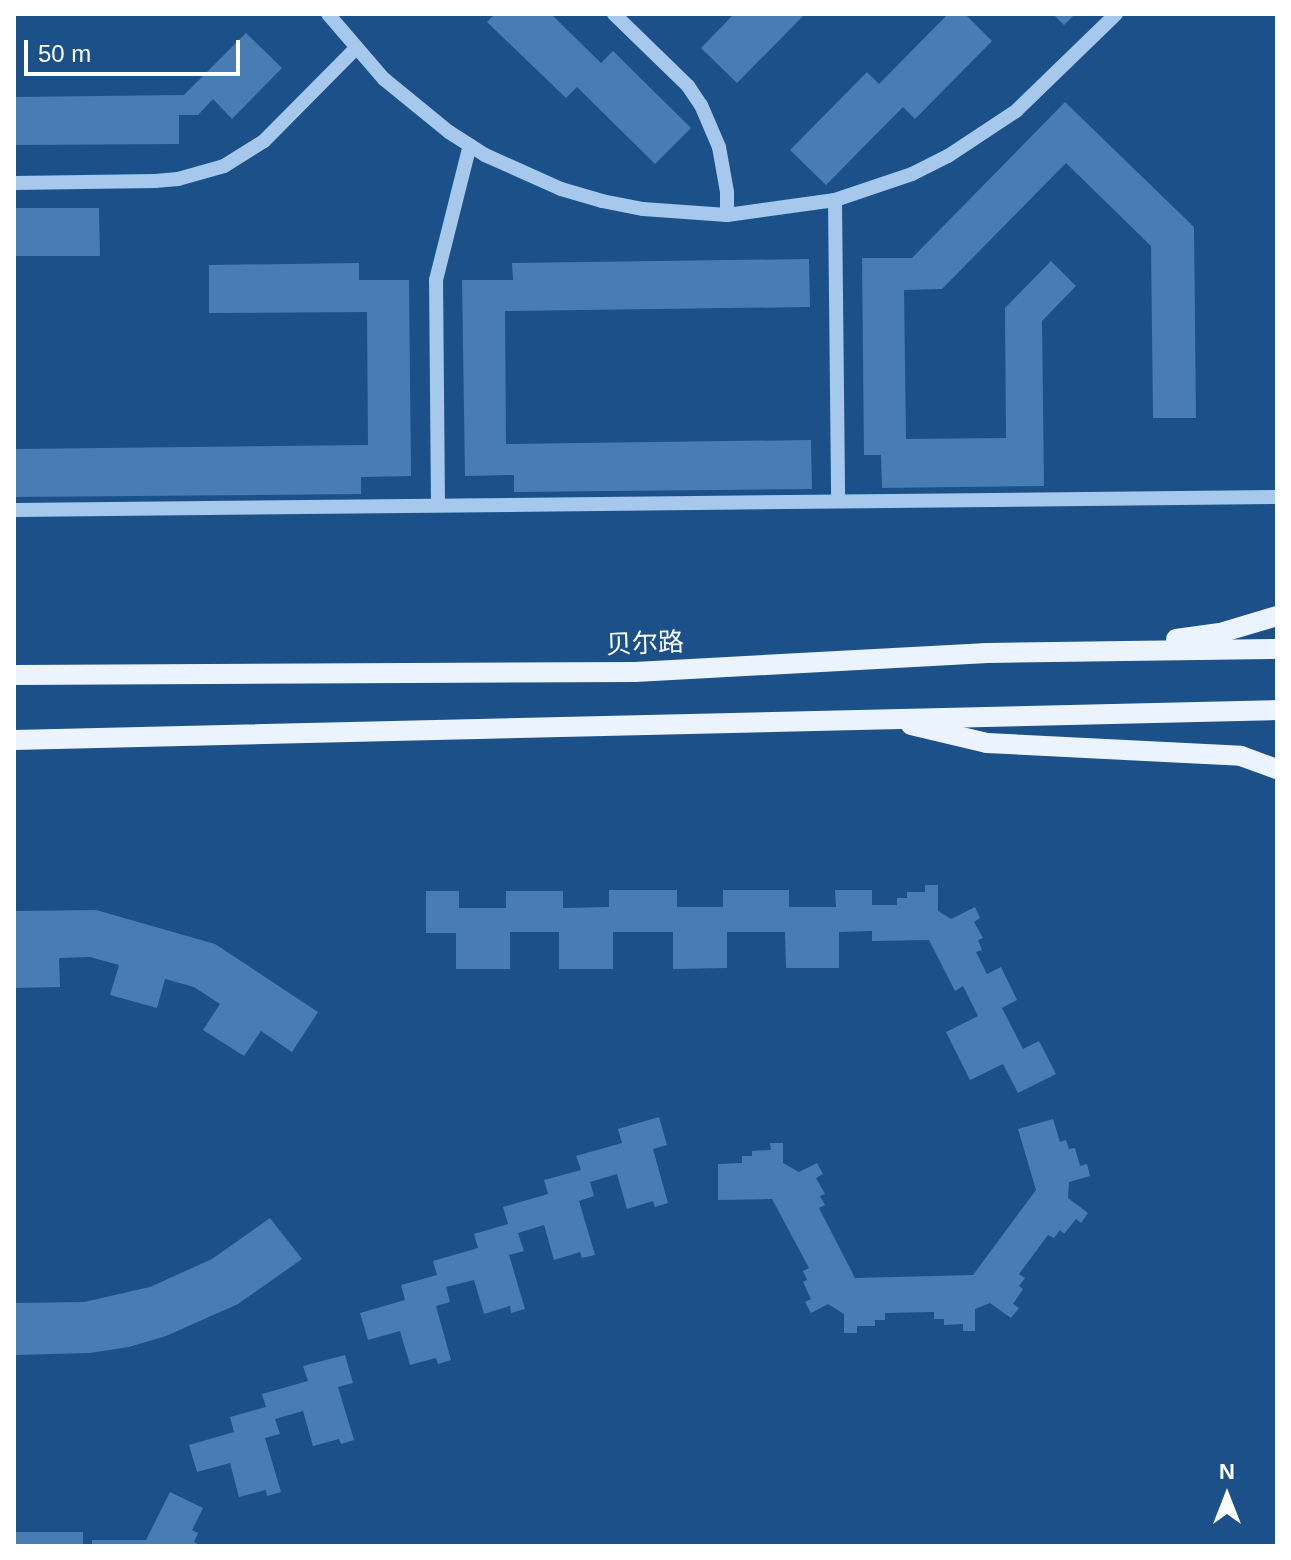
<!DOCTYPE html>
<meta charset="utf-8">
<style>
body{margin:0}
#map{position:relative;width:1291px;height:1560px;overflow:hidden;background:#1c5088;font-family:Helvetica,"Noto Sans SC",sans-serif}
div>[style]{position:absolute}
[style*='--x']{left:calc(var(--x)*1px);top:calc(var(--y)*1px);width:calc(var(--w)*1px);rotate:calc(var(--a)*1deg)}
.building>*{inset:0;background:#497cb2}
.minor>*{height:14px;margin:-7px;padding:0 7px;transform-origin:7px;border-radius:7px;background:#a5c8ec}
.major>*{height:20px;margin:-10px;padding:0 10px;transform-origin:10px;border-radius:10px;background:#eaf3ff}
span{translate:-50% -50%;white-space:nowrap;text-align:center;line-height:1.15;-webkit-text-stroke:8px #1c5088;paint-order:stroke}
.street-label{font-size:26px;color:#fff}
.frame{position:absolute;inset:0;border:16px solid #fff;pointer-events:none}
.north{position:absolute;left:1187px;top:1456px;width:80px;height:80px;-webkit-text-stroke:6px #1c5088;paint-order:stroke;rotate:0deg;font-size:22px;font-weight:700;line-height:32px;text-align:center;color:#fff}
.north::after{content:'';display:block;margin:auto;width:28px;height:36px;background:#fff;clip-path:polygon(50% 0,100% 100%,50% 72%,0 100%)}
.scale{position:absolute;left:24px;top:40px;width:216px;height:36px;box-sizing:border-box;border:4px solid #fff;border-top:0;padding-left:10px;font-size:24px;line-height:28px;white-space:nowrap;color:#fff;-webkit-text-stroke:6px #1c5088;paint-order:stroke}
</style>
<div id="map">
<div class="building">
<i style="clip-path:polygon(495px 14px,551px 14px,601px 63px,613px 51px,691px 128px,655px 164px,577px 87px,566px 98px,487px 22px)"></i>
<i style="clip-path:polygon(734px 14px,805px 14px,737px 83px,701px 48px)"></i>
<i style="clip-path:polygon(948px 14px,965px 14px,992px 41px,915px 119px,903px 107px,826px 185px,790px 150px,867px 72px,879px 84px)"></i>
<i style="clip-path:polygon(1053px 14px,1075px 14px,1064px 25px)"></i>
<i style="clip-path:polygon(246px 33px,282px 68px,232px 119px,213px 99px,198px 115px,179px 115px,179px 144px,14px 145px,14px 97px,184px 95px)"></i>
<i style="clip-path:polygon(1065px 102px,1194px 227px,1196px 418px,1153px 418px,1151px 246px,1066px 163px,942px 289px,904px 290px,906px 439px,1006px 438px,1005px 308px,1051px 261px,1076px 286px,1042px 321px,1044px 486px,882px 488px,881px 455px,864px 455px,862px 258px,912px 258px)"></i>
<i style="clip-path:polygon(14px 208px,99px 208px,100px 256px,14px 256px)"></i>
<i style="clip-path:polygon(809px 259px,810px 307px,505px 311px,506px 444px,811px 440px,812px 489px,514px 492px,514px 475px,465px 476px,462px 280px,513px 280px,512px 263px)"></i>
<i style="clip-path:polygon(359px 263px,359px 280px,409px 280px,411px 476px,361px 477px,361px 494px,14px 497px,14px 449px,368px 445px,367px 312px,209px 313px,209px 265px)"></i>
<i style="clip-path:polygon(925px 885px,938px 885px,938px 911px,951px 919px,975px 907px,980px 918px,974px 922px,983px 938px,978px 940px,982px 950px,976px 952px,987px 974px,1001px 967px,1017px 1000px,1002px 1008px,1023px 1049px,1039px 1041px,1056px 1074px,1018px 1093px,1003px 1064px,970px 1080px,946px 1032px,978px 1016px,963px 986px,955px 991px,929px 940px,872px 941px,872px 931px,839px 932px,839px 968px,786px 968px,785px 932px,727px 932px,727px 968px,673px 969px,673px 932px,613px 932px,613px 969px,559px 969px,559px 932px,510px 932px,510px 969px,456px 969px,456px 933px,426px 933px,426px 891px,459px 891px,459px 908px,506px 908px,506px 891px,563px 891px,563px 908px,609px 907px,609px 890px,677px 890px,677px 907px,723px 907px,723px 890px,789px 890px,789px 907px,836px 907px,835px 890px,872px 890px,872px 905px,897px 905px,897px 898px,907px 898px,907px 892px,925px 892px)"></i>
<i style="clip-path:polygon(96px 910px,215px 944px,318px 1012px,292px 1052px,261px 1031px,244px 1056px,203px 1030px,220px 1004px,194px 987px,165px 979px,157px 1008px,110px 995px,119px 965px,90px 957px,59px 958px,60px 987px,14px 988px,14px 911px)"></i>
<i style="clip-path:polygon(659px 1117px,667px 1145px,653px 1149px,668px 1203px,655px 1207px,653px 1201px,627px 1209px,617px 1174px,590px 1182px,594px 1196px,579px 1201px,595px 1255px,582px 1258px,580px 1252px,554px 1260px,544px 1225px,518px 1233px,524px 1251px,509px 1255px,525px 1309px,511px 1313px,510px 1306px,484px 1314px,474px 1280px,446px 1287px,450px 1302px,436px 1306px,451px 1360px,438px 1364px,436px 1358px,410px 1365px,400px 1331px,368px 1340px,360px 1313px,405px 1300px,401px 1285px,437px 1275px,433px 1261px,478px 1248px,474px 1234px,508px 1224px,503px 1207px,548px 1194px,544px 1180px,581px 1170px,576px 1156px,622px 1143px,618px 1129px)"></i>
<i style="clip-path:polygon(1053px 1119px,1060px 1142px,1066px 1140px,1069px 1149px,1075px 1148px,1080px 1166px,1087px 1164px,1090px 1176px,1069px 1182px,1068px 1198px,1088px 1213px,1081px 1223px,1076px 1219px,1064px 1234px,1060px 1230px,1054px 1238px,1048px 1235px,1019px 1274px,1025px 1278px,1019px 1286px,1023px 1289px,1013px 1304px,1019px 1308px,1011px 1318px,990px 1303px,975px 1309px,975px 1331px,963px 1331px,963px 1324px,944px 1325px,944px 1319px,934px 1319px,934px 1312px,885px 1313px,885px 1320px,875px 1320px,875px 1326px,857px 1326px,857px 1333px,844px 1333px,844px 1314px,828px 1304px,811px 1313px,805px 1302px,811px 1299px,803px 1282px,807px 1280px,803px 1271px,809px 1268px,772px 1199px,718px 1200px,718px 1164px,742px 1163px,742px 1156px,752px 1156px,752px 1151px,771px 1150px,770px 1143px,783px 1143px,783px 1163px,799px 1172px,817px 1163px,823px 1174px,816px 1178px,825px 1194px,820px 1196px,825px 1205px,819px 1208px,855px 1278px,973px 1275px,1036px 1190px,1018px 1129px)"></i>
<i style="clip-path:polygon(270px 1218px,302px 1259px,238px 1304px,166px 1336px,129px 1347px,90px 1353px,14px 1355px,14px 1303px,84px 1302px,150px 1287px,212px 1259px)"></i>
<i style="clip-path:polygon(345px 1355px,353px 1383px,338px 1387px,354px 1440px,341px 1444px,339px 1439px,313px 1446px,303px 1411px,275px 1419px,280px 1434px,265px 1438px,281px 1492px,267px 1496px,266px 1490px,239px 1497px,230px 1463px,197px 1472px,189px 1445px,234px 1432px,230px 1417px,266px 1407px,262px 1394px,308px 1381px,303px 1366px)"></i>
<i style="clip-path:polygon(170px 1492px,203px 1508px,192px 1530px,198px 1533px,194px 1542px,202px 1546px,92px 1546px,92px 1540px,146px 1540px)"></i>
<i style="clip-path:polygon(14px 1532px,83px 1532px,83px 1546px,14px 1546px)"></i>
</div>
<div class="minor">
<i style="--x:328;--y:14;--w:86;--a:49.3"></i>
<i style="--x:384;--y:79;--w:84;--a:39.2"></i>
<i style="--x:449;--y:132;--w:43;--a:32.6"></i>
<i style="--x:485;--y:155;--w:83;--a:24.1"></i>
<i style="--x:561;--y:189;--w:43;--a:16.3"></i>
<i style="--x:602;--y:201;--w:42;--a:11"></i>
<i style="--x:643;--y:209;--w:84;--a:4.1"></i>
<i style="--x:727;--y:215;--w:109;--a:-7.9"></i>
<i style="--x:835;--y:200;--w:81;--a:-18.7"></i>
<i style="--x:912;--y:174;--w:40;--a:-26.6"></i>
<i style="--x:948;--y:156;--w:82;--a:-33.5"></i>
<i style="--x:1016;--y:111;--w:139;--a:-44.1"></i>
<i style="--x:614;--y:14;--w:103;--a:44.2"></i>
<i style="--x:688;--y:86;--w:23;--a:56"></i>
<i style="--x:701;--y:105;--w:46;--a:66.8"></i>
<i style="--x:719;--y:147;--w:46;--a:79.9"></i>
<i style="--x:727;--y:192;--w:23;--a:90"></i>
<i style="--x:14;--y:183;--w:141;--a:-0.8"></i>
<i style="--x:155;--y:181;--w:23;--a:-5"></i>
<i style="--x:178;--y:179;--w:48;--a:-15.8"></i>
<i style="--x:224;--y:166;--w:47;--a:-32"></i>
<i style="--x:264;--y:141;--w:129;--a:-45.3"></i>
<i style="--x:835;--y:200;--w:301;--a:89.4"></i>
<i style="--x:438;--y:505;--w:225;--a:-90.5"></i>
<i style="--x:436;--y:280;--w:139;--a:-75.9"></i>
<i style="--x:14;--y:510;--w:1263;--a:-0.59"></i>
</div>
<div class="major">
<i style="--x:1176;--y:639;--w:44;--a:-7.8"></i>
<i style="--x:1220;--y:633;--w:59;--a:-16.6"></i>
<i style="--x:14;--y:675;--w:621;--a:-0.28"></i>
<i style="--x:635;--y:672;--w:353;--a:-3.1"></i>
<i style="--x:987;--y:653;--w:290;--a:-0.8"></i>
<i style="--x:911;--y:725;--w:78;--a:13.3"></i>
<i style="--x:987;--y:743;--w:254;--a:2.9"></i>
<i style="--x:1241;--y:756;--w:38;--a:20"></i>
<i style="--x:14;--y:740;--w:1263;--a:-1.36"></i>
</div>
<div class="street-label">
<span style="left:645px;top:644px;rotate:-2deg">贝尔路</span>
</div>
<div class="frame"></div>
<div class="north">N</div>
<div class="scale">50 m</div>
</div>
